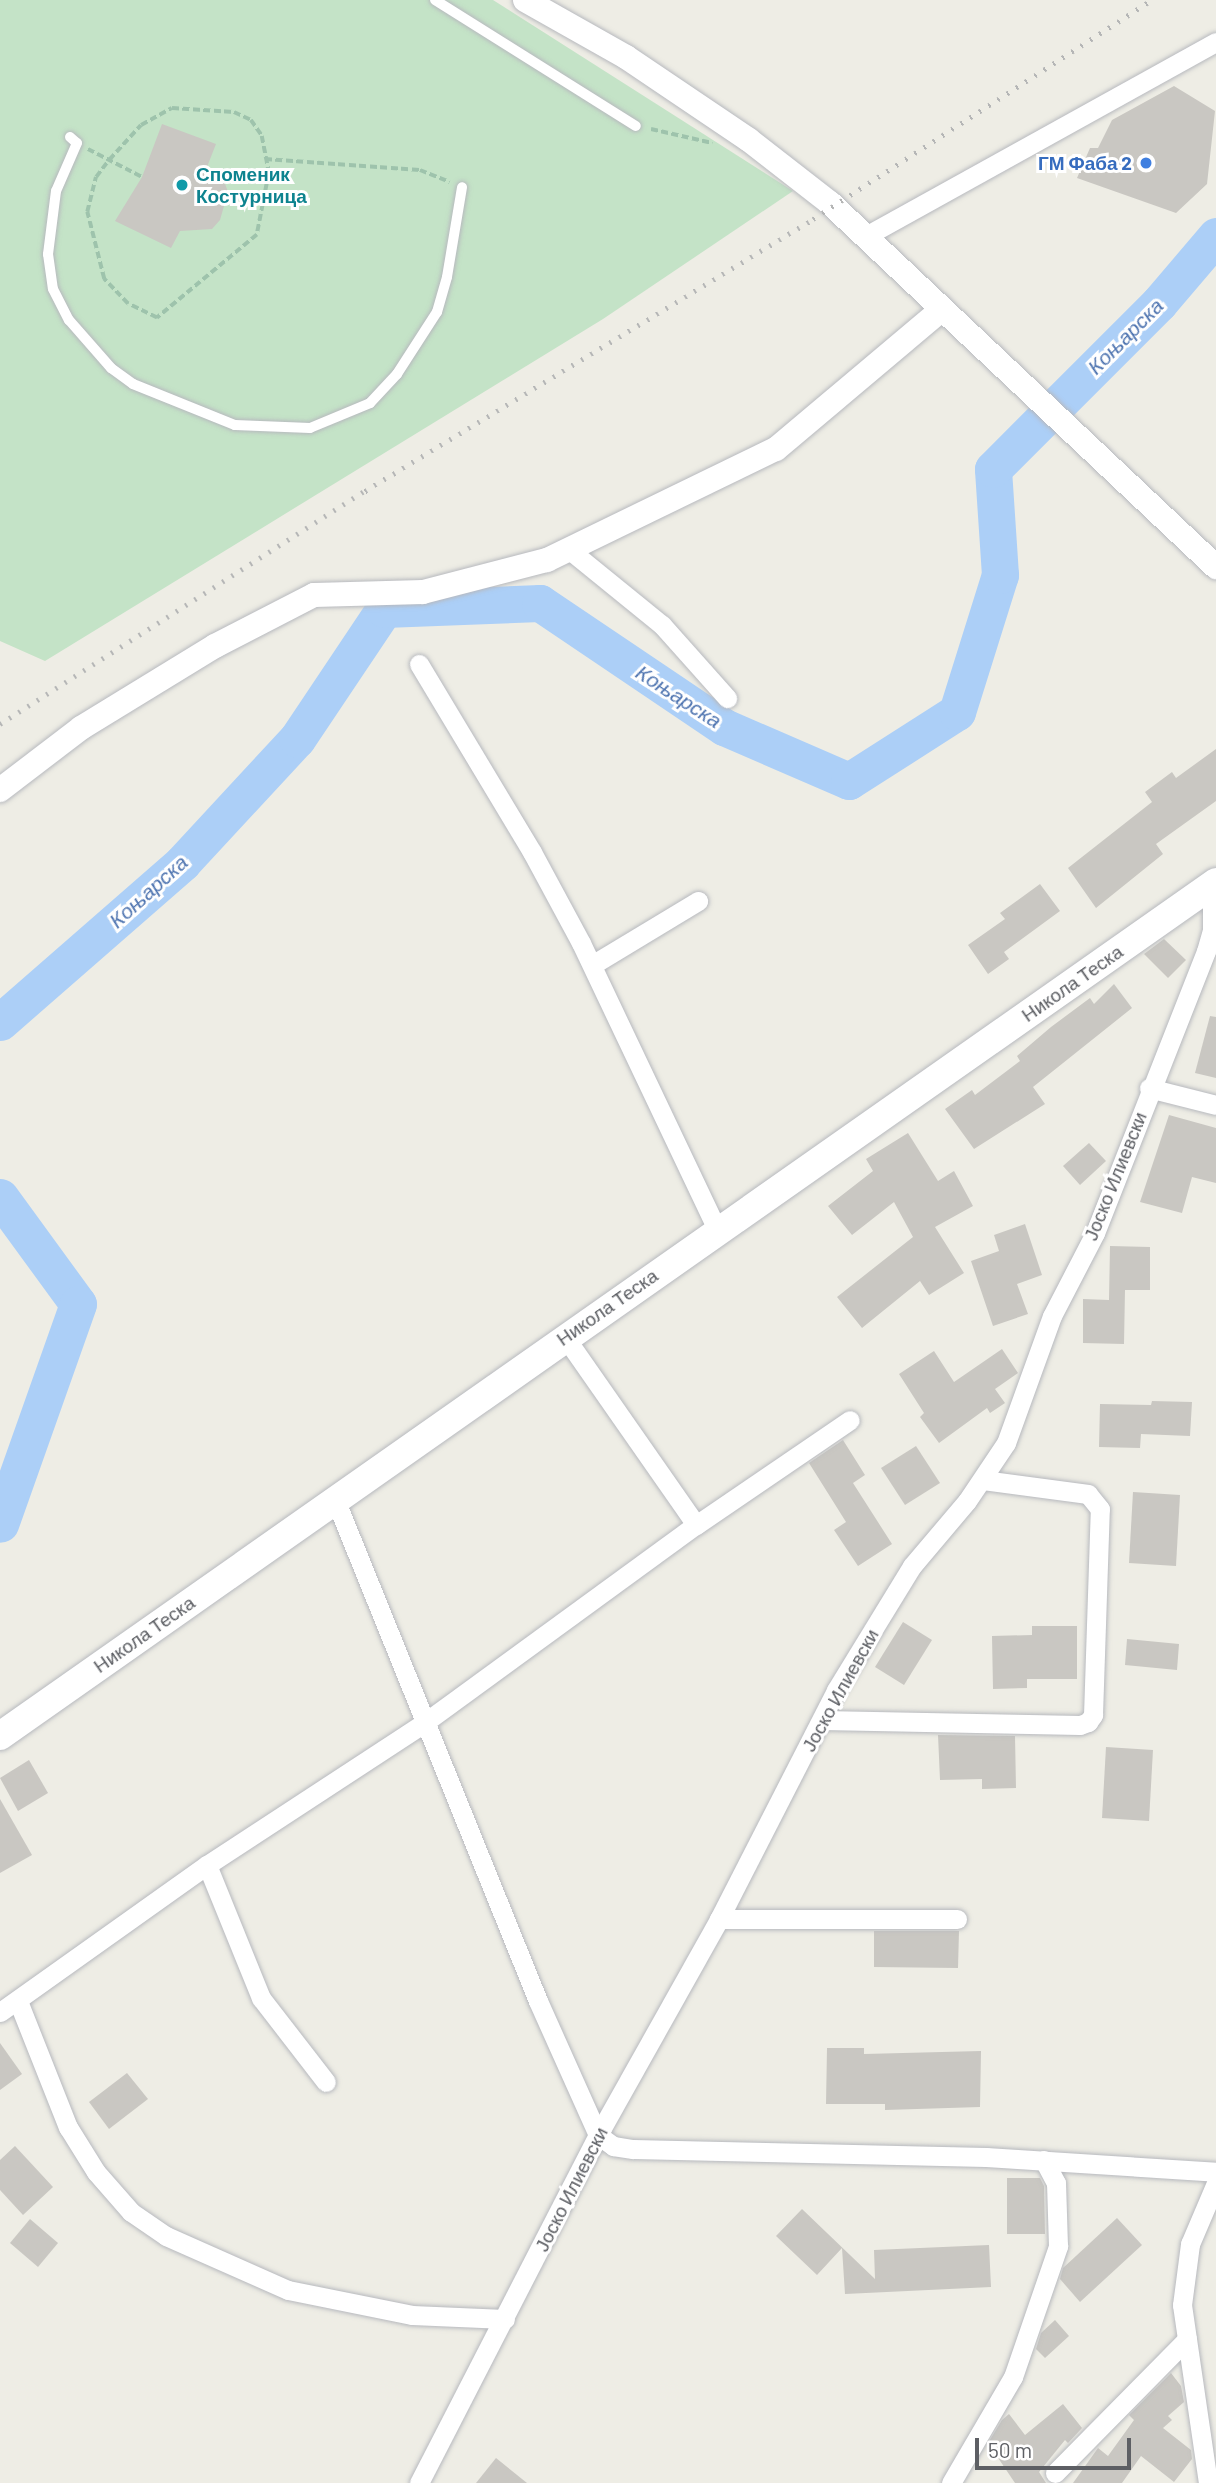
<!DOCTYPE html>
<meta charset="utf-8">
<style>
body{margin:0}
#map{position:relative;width:1216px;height:2483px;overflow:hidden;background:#eeede5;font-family:Barlow,sans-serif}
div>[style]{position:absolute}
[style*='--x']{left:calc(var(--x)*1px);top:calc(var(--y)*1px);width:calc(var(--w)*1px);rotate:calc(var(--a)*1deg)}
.green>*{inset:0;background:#c4e3c7}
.river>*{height:37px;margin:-18.5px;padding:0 18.5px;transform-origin:18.5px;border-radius:18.5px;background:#accff7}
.building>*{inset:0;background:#c9c7c2}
.path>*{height:3.5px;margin-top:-1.75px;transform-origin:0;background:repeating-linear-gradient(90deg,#9ec3ac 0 7px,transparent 0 10.5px)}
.roads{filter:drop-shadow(0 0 2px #b7b9be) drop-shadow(0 0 2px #b7b9be)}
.service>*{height:10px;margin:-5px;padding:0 5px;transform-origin:5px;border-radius:5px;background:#fff}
.minor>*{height:19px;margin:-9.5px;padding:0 9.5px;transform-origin:9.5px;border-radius:9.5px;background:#fff}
.tertiary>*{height:24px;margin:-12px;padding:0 12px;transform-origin:12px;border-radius:12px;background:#fff}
.secondary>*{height:28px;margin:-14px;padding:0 14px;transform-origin:14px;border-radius:14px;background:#fff}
.rail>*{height:5px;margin-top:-2.5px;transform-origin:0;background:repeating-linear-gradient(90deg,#b5b6b6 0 2px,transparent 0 11px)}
.dots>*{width:19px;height:19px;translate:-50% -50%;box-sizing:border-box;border:4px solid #fff;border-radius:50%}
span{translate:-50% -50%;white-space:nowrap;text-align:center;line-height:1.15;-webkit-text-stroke:6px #fff;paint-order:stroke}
.shop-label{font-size:19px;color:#366cbe;font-weight:700}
.right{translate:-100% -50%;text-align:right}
.culture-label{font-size:19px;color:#0d838f;font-weight:700}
.left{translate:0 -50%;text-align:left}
.street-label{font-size:19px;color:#5d5f64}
.water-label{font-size:21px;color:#4e74b0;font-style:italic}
.scale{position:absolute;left:975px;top:2438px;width:156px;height:32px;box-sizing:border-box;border:4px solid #5d5f64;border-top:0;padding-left:9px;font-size:21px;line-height:24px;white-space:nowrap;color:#5d5f64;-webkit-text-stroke:5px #fff;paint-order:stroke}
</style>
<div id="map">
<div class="green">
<i style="clip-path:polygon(0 0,493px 0,793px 191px,603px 319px,45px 661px,0 641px)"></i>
</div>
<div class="river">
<i style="--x:0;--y:1022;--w:242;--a:-41.1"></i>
<i style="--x:182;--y:863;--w:169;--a:-47.2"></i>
<i style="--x:297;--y:739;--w:156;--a:-56.2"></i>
<i style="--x:384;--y:609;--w:156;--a:-2.2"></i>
<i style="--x:540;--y:603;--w:222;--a:34"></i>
<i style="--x:724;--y:727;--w:136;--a:23.4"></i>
<i style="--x:849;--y:781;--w:128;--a:-32.6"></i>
<i style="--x:957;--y:712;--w:144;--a:-72.6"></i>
<i style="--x:1000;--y:575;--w:106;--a:-93.8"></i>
<i style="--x:993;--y:469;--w:235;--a:-45"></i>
<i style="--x:1159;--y:303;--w:88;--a:-49.6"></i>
<i style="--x:0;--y:1197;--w:132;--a:53.9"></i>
<i style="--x:78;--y:1304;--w:233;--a:109.5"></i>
</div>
<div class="building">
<i style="clip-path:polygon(1174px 86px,1215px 111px,1207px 184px,1176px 213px,1077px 178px,1090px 148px,1098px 148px,1112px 120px)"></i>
<i style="clip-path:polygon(162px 124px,216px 144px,207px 167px,223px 178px,228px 192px,220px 220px,212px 229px,180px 231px,171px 248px,115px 221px,142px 177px)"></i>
<i style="clip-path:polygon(1216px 749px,1216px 801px,1156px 844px,1163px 854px,1096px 908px,1068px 868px,1152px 802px,1145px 792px,1172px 772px,1176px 778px)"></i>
<i style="clip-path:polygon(1040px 884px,1060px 911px,1004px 952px,1009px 959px,988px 974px,968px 945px,1005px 919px,1000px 913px)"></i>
<i style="clip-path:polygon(1164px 939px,1186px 960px,1168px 978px,1144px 954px)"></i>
<i style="clip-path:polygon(1114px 984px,1132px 1008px,1033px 1087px,1045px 1104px,974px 1149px,945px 1109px,972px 1090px,975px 1095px,1020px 1061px,1017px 1056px,1051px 1027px,1090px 998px,1094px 1004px)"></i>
<i style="clip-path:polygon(1210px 1016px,1216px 1017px,1216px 1078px,1195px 1073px)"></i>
<i style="clip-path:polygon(1169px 1115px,1216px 1128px,1216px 1183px,1192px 1177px,1182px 1213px,1140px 1202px)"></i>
<i style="clip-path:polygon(908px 1133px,938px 1181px,954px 1171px,973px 1206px,935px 1227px,964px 1273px,929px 1295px,920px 1281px,862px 1328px,837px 1297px,913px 1237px,894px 1202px,852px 1235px,828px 1206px,873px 1171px,866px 1159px)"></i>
<i style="clip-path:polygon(1089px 1143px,1106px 1161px,1080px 1185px,1063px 1166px)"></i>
<i style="clip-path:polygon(1025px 1224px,1042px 1275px,1017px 1284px,1028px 1314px,993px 1326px,971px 1261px,999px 1251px,994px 1235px)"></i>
<i style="clip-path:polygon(1110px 1246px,1150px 1247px,1150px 1290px,1125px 1290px,1124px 1344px,1083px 1343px,1083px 1299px,1109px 1300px)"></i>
<i style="clip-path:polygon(1002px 1349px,1018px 1373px,995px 1389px,1005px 1403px,990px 1413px,987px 1408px,939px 1443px,920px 1417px,924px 1413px,899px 1374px,934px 1351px,954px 1382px)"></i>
<i style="clip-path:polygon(1152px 1401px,1192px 1402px,1190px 1436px,1141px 1434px,1140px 1448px,1099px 1447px,1100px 1404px,1151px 1405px)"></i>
<i style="clip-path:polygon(843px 1440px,865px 1475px,853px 1483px,892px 1544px,858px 1566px,834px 1530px,846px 1522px,809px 1463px)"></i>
<i style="clip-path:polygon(916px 1446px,940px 1483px,905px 1505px,881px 1468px)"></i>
<i style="clip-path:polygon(1133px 1492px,1180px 1495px,1176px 1566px,1129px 1563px)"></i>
<i style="clip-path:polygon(903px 1622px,932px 1640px,904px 1685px,875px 1667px)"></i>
<i style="clip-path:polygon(1032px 1626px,1077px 1626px,1077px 1679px,1027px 1679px,1027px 1688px,993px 1689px,992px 1636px,1032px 1635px)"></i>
<i style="clip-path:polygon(1127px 1639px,1179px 1644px,1177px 1670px,1125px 1665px)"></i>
<i style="clip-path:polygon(938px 1735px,1015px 1736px,1016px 1788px,982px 1789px,982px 1779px,940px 1780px)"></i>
<i style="clip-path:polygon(1106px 1747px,1153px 1750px,1149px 1821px,1102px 1818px)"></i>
<i style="clip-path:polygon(29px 1760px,48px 1793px,18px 1811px,0 1778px)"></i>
<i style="clip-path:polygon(0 1799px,32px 1855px,0 1873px)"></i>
<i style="clip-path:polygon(874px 1931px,959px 1931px,958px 1968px,874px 1967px)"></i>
<i style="clip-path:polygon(0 2043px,22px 2074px,0 2090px)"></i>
<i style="clip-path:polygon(827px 2048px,864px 2048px,864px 2054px,981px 2051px,980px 2107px,885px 2110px,885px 2104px,826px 2104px)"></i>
<i style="clip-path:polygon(127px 2073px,148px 2099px,109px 2129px,89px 2102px)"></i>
<i style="clip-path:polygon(15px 2146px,53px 2187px,23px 2215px,0 2190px,0 2160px)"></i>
<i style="clip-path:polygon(1007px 2178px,1040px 2178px,1044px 2186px,1045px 2234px,1007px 2234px)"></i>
<i style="clip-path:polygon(802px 2209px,875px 2279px,874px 2250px,989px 2245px,991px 2287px,845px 2294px,842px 2248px,817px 2275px,776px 2236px)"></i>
<i style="clip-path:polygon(1117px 2218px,1142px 2245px,1080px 2302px,1060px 2279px,1063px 2268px)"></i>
<i style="clip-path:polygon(30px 2219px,58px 2243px,38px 2267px,10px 2243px)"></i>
<i style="clip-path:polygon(1055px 2320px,1069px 2336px,1045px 2358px,1036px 2349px,1041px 2333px)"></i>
<i style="clip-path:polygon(1171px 2373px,1181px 2386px,1184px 2402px,1168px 2416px,1172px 2420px,1163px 2428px,1191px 2450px,1192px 2459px,1174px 2482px,1141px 2456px,1122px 2483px,1073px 2483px,1098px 2448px,1108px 2456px,1134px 2420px,1129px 2415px)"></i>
<i style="clip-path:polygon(1063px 2404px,1082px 2428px,1068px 2443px,1065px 2440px,1039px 2472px,1046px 2483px,1015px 2483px,988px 2443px,1002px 2420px,1009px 2414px,1025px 2435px)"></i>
<i style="clip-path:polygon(496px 2458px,527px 2483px,476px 2483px)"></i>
</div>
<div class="path">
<i style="--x:172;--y:108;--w:62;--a:3.7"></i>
<i style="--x:234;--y:112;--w:19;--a:25"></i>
<i style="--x:251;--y:120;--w:19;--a:55"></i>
<i style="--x:262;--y:136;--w:38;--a:79"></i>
<i style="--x:269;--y:173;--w:63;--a:101"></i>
<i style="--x:257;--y:235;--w:130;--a:140.3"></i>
<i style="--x:157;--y:318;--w:32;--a:-154"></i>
<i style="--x:128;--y:304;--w:35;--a:-134"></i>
<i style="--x:104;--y:279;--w:69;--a:-104.2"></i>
<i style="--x:87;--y:212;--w:36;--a:-76"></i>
<i style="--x:96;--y:177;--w:21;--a:-53"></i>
<i style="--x:109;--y:160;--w:47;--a:-47.6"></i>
<i style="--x:141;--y:125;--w:35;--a:-29"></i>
<i style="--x:651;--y:129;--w:63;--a:12.9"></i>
<i style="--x:88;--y:149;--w:61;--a:27.4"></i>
<i style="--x:265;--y:159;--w:155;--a:4.1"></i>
<i style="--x:420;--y:170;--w:32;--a:22"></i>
</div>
<div class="roads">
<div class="service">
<i style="--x:435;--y:0;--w:237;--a:32.1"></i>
<i style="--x:70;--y:137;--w:9;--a:41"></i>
<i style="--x:77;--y:143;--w:52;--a:113.6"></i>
<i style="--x:56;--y:191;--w:64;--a:97.2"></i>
<i style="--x:48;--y:254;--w:35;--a:82"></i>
<i style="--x:53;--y:289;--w:35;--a:63"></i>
<i style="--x:69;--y:320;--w:64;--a:48.8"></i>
<i style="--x:111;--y:368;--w:27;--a:36"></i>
<i style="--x:133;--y:384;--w:110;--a:21.9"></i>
<i style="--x:235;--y:425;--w:75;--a:2.3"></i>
<i style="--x:310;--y:428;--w:65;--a:-22.6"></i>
<i style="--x:370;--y:403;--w:40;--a:-47"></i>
<i style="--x:397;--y:374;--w:74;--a:-57.2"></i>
<i style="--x:437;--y:312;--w:36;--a:-74"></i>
<i style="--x:447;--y:277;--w:91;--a:-80.5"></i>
</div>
<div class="minor">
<i style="--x:864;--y:237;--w:402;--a:-29"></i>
<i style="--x:571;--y:551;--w:117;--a:39.1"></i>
<i style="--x:662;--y:625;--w:98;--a:48.3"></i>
<i style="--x:419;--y:664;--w:219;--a:59"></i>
<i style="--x:532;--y:852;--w:103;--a:61.7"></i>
<i style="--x:581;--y:943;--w:318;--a:64.6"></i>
<i style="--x:592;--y:965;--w:124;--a:-31.1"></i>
<i style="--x:1149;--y:1088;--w:69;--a:14.2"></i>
<i style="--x:565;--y:1337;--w:229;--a:55.1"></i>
<i style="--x:335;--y:1499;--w:541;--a:67.98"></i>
<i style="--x:538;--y:2001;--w:147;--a:65.9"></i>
<i style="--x:598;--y:2135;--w:19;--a:36"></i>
<i style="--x:613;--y:2146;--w:20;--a:9"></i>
<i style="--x:633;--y:2149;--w:353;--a:1.3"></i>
<i style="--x:986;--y:2157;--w:230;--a:3.7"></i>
<i style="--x:822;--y:1720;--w:258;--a:1.1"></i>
<i style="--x:1080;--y:1725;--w:9;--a:-21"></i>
<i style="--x:1088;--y:1722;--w:9;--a:-54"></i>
<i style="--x:1093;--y:1715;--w:206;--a:-88.1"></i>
<i style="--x:1100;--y:1509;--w:19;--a:-129"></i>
<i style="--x:1088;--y:1494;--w:106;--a:-172.4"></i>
<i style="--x:207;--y:1865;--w:144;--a:67.9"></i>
<i style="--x:261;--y:1998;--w:106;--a:52.3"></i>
<i style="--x:719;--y:1919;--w:238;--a:0"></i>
<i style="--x:18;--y:2001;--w:136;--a:68.4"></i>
<i style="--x:68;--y:2127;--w:53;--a:58.1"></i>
<i style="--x:96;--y:2172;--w:53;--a:48.8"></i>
<i style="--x:131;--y:2212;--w:42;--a:34.4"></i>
<i style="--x:166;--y:2236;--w:133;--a:23.9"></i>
<i style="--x:288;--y:2290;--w:126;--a:11.4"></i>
<i style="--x:412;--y:2315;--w:93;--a:2.5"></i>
<i style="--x:0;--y:2012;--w:254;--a:-35.4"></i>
<i style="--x:207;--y:1865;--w:259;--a:-33.2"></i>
<i style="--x:424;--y:1723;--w:336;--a:-36.1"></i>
<i style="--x:696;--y:1525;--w:186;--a:-34.3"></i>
<i style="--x:1055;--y:2473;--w:188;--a:-45.4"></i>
<i style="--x:419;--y:2483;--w:391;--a:-62.8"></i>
<i style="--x:598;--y:2135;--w:248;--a:-60.7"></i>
<i style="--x:719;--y:1919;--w:257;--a:-62.9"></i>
<i style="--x:836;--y:1690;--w:145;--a:-58.5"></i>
<i style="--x:912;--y:1566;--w:85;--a:-49.8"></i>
<i style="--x:967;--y:1501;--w:70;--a:-56.1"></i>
<i style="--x:1006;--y:1443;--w:135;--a:-70.1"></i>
<i style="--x:1052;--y:1316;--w:93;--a:-62.6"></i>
<i style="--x:1095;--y:1233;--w:303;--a:-68.5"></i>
<i style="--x:1206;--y:951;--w:22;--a:-74"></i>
<i style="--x:1212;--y:930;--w:45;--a:-90"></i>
<i style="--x:951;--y:2483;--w:123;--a:-59.7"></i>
<i style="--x:1013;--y:2377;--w:139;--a:-71"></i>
<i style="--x:1058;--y:2246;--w:63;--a:-91.8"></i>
<i style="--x:1056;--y:2183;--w:26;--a:-118"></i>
<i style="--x:1208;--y:2483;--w:180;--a:-98.3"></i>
<i style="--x:1182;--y:2305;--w:62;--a:-82.5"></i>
<i style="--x:1190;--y:2244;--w:66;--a:-66.9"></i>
</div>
<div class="tertiary">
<i style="--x:525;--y:0;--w:116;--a:29.4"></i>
<i style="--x:626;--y:57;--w:148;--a:34"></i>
<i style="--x:749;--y:140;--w:103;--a:37.9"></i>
<i style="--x:830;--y:203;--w:531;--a:43.32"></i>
<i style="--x:0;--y:790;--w:102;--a:-37.4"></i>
<i style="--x:81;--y:728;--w:157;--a:-31.5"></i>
<i style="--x:215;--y:646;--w:111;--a:-27.3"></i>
<i style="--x:314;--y:595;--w:109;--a:-1.6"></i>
<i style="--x:423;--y:592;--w:128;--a:-14.5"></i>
<i style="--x:547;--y:560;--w:254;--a:-25.9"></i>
<i style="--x:776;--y:449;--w:216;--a:-40.1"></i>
</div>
<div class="secondary">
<i style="--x:0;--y:1736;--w:1486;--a:-35.08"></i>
</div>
</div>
<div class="rail">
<i style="--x:0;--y:724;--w:433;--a:-32.6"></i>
<i style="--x:365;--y:491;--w:524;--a:-31.26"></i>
<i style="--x:813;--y:219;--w:404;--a:-32.9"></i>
</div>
<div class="dots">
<i style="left:1146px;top:163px;background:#3f7fe0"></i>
<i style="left:182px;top:185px;background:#0f9aa8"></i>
</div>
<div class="shop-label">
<span class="right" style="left:1132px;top:163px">ГМ Фаба 2</span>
</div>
<div class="culture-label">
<span class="left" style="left:196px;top:185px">Споменик<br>Костурница</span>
</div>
<div class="street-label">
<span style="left:1072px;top:983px;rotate:-35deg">Никола Теска</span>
<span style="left:1115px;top:1176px;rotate:-68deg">Јоско Илиевски</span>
<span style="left:607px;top:1307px;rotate:-35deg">Никола Теска</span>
<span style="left:144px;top:1634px;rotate:-35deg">Никола Теска</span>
<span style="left:840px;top:1690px;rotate:-61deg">Јоско Илиевски</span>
<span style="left:571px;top:2189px;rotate:-63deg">Јоско Илиевски</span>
</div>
<div class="water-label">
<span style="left:1125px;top:336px;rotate:-45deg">Коњарска</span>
<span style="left:679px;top:696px;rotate:33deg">Коњарска</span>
<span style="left:148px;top:891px;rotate:-42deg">Коњарска</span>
</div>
<div class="scale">50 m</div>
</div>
